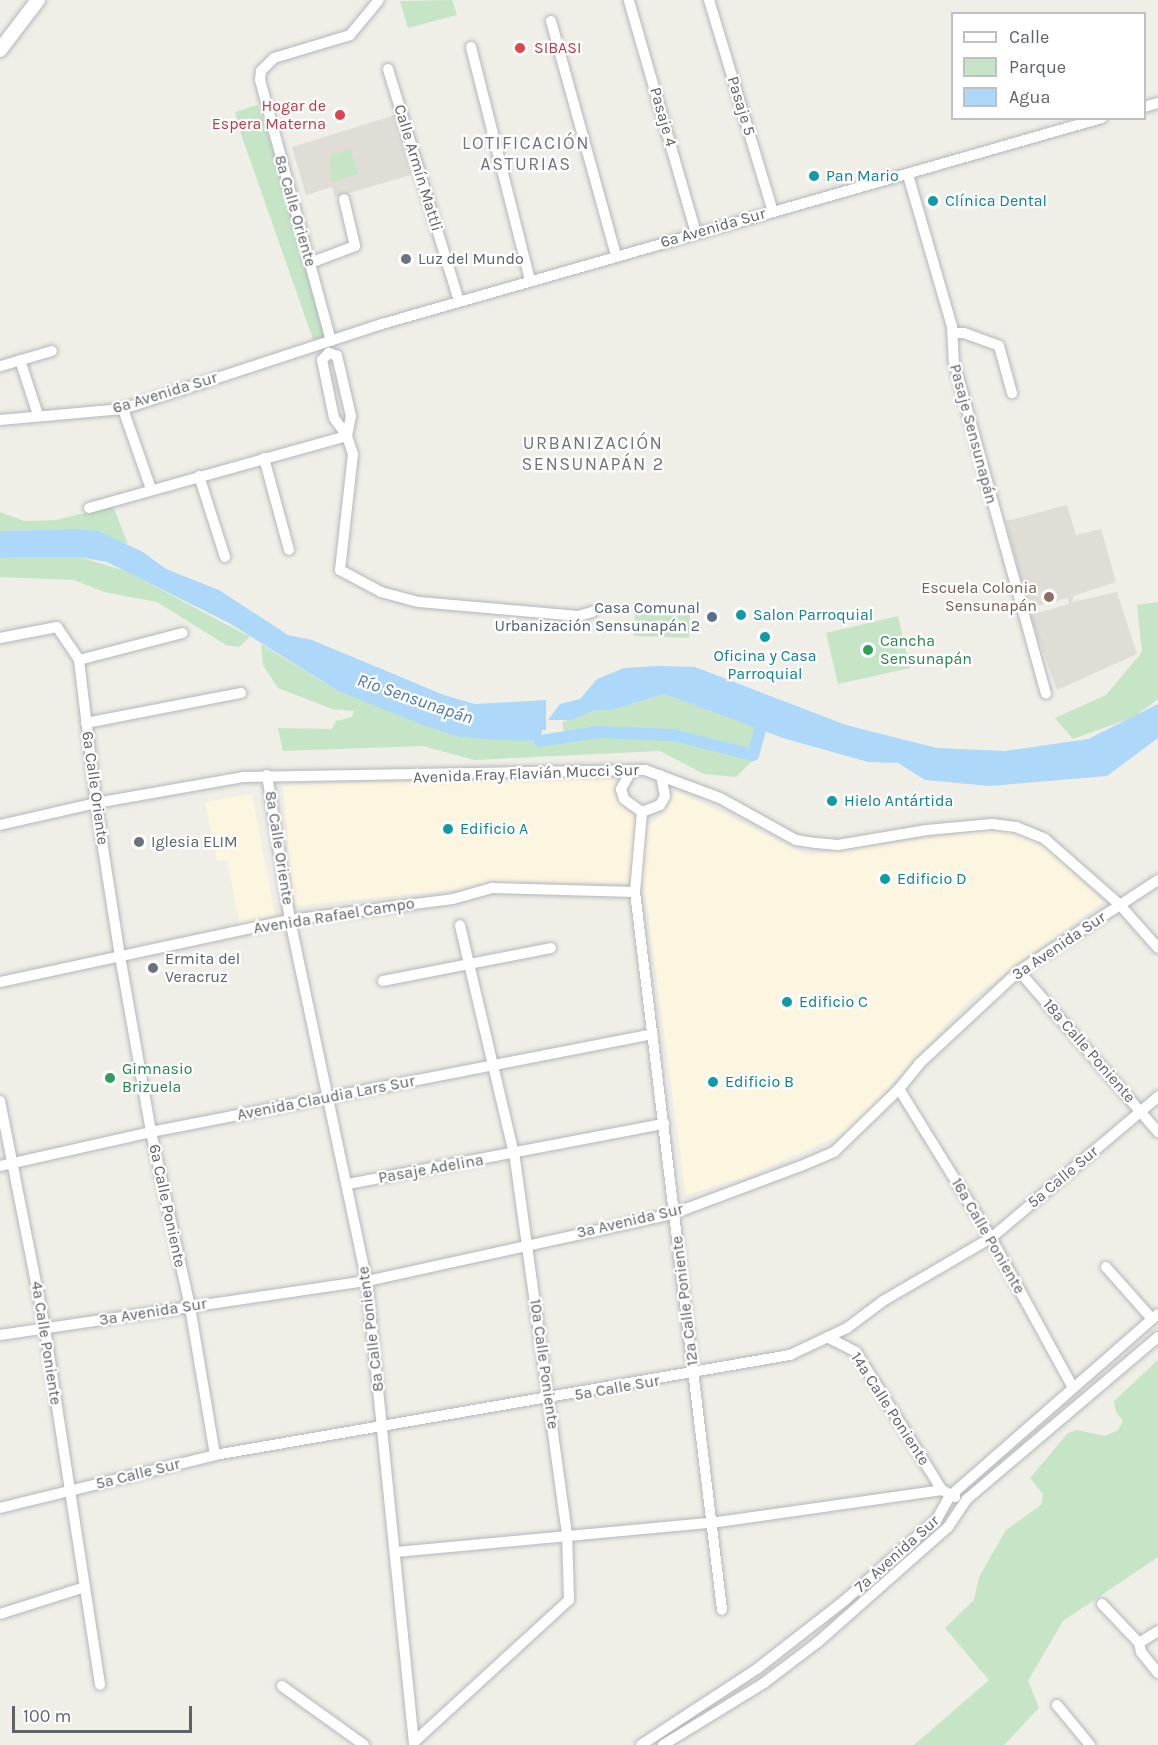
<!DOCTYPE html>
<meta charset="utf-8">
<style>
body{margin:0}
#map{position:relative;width:1158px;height:1745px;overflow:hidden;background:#efeee7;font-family:Karla,sans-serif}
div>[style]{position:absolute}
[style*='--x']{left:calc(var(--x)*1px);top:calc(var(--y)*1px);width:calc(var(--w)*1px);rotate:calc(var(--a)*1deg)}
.commercial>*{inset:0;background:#fcf5e0}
.education>*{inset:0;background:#dfddd5}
.green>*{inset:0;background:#c6e5c6}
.water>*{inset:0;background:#aed8f9}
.canal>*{height:12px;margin:-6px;padding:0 6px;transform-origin:6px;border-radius:6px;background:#aed8f9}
.roads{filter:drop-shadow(0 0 2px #b4b7bb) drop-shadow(0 0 2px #b4b7bb)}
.street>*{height:10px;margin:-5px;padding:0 5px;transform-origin:5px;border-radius:5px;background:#fff}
.secondary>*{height:14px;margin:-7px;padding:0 7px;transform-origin:7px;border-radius:7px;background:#fff}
.dots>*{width:16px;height:16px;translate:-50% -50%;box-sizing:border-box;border:3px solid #fff;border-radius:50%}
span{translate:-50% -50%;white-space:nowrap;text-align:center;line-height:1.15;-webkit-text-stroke:4.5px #fff;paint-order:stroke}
.health-label{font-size:16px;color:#be3a42}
.left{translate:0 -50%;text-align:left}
.right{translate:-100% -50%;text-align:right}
.street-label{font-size:16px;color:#5f6266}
.culture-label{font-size:16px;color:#0d838f}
.worship-label{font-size:16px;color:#5b616d}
.education-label{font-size:16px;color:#785e54}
.service-label{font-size:16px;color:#4e5e75}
.leisure-label{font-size:16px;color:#27864d}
.neighbourhood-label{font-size:18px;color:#707478;letter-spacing:1.5px}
.water-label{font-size:18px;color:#4b79ab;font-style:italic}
.legend{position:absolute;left:951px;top:12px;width:195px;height:108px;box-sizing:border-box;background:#fff;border:2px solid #bfc0c2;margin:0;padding:8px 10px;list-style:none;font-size:18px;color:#5f6266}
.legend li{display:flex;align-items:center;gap:12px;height:30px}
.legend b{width:30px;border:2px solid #bfc0c2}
.scale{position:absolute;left:12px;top:1706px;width:180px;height:27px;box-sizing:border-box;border:3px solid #5f6266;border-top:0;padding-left:8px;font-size:18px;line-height:21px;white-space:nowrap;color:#5f6266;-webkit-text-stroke:4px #fff;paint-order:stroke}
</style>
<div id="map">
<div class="commercial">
<i style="clip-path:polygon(609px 776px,616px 783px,624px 809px,650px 824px,663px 815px,672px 794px,677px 791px,807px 855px,992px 830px,1014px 831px,1044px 844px,1103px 902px,970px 999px,894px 1081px,882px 1099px,847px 1132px,748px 1176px,686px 1195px,644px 884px,531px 882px,293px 906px,283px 785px)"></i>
<i style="clip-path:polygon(252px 794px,275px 916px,240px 926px,227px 860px,217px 861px,205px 802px)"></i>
</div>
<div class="education">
<i style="clip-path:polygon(395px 115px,411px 175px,335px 197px,332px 187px,306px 195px,292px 147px)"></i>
<i style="clip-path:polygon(1067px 505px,1076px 535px,1101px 529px,1116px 582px,1073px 596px,1073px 602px,1117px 592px,1137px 654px,1057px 690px,1030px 615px,1069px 604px,1068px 598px,1028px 608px,1006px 521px)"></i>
</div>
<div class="green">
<i style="clip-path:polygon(452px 0,457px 15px,408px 28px,400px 1px)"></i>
<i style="clip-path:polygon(258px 105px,295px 217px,330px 339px,314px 342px,242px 137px,235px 112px)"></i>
<i style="clip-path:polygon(350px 149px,358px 174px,332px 182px,330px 156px)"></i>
<i style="clip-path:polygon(113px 506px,128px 544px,73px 529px,0 531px,0 512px,24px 521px,56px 520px)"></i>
<i style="clip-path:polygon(79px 557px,126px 571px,250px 637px,239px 647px,226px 645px,157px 602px,104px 592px,74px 580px,0 577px,0 558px)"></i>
<i style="clip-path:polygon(1158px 602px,1158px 699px,1134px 717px,1073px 739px,1055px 718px,1106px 695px,1142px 652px,1137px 605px)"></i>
<i style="clip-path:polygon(635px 606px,690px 608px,689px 638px,634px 636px)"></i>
<i style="clip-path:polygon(898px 616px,910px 668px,838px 684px,826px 633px)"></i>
<i style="clip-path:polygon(261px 644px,338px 691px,459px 737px,540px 741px,598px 732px,673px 735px,753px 760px,736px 777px,704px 774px,660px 751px,474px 760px,423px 746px,283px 751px,278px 728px,332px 729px,336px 721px,352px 717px,354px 711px,332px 709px,278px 688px,263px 665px)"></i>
<i style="clip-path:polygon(664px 694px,757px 728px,751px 752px,673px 733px,599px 730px,565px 735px,562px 722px,595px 710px,612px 710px)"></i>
<i style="clip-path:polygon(1158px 1360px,1158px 1557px,1063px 1621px,1028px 1681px,1039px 1708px,1004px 1745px,914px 1745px,989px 1680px,945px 1628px,974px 1600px,979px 1577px,1006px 1530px,1041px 1505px,1043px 1494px,1030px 1478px,1068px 1433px,1077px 1430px,1105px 1436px,1118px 1430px,1123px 1421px,1116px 1412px,1114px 1401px)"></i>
</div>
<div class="water">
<i style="clip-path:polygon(73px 529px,98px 531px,143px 552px,166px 569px,219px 590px,288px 635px,312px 640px,444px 695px,475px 704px,546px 700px,546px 730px,542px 730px,540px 741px,499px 740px,459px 737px,420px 724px,338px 691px,229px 623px,107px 562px,79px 557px,0 558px,0 531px)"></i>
<i style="clip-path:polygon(657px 666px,695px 667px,846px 725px,937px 748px,1005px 751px,1088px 739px,1158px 704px,1158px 738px,1107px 776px,990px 786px,925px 780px,898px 763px,868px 762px,786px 739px,664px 694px,612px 710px,595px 710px,572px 720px,548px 720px,560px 704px,580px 699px,597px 679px,624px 668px)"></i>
</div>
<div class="canal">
<i style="--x:540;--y:741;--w:59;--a:-8.8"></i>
<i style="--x:598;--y:732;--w:75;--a:2.3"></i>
<i style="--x:673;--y:735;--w:82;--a:14"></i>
<i style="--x:753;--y:755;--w:44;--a:-74.1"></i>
</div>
<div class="roads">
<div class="street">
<i style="--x:709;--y:0;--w:221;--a:73.2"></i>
<i style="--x:629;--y:1;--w:241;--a:73.9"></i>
<i style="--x:551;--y:21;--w:244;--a:74.5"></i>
<i style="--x:471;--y:47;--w:241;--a:75.8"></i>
<i style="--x:388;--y:69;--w:243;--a:73"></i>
<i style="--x:1144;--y:107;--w:15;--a:-16"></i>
<i style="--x:908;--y:175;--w:157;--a:73.8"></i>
<i style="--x:952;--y:326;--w:36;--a:87"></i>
<i style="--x:954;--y:362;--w:344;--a:74.5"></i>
<i style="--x:310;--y:263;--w:48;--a:-20.7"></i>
<i style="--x:355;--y:246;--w:48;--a:-103.2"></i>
<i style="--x:954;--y:333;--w:10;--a:0"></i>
<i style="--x:964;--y:333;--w:37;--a:20"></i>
<i style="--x:999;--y:346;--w:49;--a:74.5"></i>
<i style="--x:331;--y:341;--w:270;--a:-105.2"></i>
<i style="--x:260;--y:80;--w:9;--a:-84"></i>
<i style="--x:261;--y:71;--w:18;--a:-45"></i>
<i style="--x:274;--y:58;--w:79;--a:-16.8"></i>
<i style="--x:350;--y:35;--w:45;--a:-50.4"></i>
<i style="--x:329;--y:353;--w:10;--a:135"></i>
<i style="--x:322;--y:360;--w:59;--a:78.3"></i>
<i style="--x:334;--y:418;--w:22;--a:54"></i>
<i style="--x:347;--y:436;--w:19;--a:72"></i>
<i style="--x:353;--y:454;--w:117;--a:96.4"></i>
<i style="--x:340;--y:570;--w:47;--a:28.2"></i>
<i style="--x:381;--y:592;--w:39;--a:15"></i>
<i style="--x:419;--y:602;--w:160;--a:5"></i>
<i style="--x:578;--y:616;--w:15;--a:-16"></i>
<i style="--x:20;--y:360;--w:58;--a:71.9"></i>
<i style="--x:1;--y:366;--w:53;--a:-16.4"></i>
<i style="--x:123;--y:409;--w:85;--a:70.7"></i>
<i style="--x:0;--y:420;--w:123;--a:-5.1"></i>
<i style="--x:123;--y:409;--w:273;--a:-18.2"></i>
<i style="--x:382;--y:324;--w:749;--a:-15.97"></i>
<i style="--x:264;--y:458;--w:95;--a:74.8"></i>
<i style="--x:199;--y:476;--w:85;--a:72.2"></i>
<i style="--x:89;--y:508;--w:268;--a:-15.6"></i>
<i style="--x:347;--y:436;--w:20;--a:-79"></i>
<i style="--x:351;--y:416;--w:62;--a:-103.1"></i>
<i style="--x:337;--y:356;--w:9;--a:-159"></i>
<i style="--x:0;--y:638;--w:58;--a:-10.9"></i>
<i style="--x:57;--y:627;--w:40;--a:56"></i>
<i style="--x:79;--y:660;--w:144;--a:83.2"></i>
<i style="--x:96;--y:803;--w:155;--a:81.1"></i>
<i style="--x:120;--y:956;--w:179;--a:80"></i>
<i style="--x:151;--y:1132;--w:179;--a:77.4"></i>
<i style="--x:190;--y:1307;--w:150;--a:80.4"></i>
<i style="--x:79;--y:660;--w:107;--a:-14.6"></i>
<i style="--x:86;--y:723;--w:158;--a:-11"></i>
<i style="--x:631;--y:771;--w:21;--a:119"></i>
<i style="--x:621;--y:789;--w:10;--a:73"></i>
<i style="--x:624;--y:799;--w:22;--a:36"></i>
<i style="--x:642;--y:812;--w:19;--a:-21"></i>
<i style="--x:660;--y:805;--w:10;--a:-61"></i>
<i style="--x:665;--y:796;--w:21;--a:-101"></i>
<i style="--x:267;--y:775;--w:147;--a:81"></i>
<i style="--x:290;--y:920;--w:369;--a:78"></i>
<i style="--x:367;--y:1281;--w:466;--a:84.2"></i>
<i style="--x:642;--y:812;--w:80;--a:95"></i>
<i style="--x:635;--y:892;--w:723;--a:83.09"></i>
<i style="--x:0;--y:825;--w:98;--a:-12.9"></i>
<i style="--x:96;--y:803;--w:149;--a:-10"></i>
<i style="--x:243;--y:777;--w:402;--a:-1"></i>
<i style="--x:645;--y:770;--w:80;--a:20.5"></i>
<i style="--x:720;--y:798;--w:87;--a:28.9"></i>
<i style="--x:796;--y:840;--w:20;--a:9"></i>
<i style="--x:816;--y:843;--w:22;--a:5"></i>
<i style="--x:838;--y:845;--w:90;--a:-9.6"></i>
<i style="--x:927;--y:830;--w:65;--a:-5.3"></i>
<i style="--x:992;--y:824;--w:24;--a:7"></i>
<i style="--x:1016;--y:827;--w:31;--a:22"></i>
<i style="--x:1045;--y:839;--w:100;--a:41.3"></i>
<i style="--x:1120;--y:905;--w:57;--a:48.5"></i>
<i style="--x:1019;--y:971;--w:213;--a:49.2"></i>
<i style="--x:383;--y:981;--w:171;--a:-11.1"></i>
<i style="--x:0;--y:982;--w:297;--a:-12.1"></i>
<i style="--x:290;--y:920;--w:164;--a:-7.3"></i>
<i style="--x:453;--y:899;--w:41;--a:-15.8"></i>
<i style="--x:492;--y:888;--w:143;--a:1.6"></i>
<i style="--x:899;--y:1089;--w:175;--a:58.3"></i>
<i style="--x:991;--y:1238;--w:169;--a:61.3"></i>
<i style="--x:0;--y:1101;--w:232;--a:78.8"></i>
<i style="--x:45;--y:1329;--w:360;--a:81.2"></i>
<i style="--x:0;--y:1166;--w:155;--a:-12.7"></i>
<i style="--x:151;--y:1132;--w:511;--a:-11.05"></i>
<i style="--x:348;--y:1184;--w:322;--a:-10.8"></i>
<i style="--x:1106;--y:1267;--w:69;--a:48.5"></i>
<i style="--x:0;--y:1335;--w:371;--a:-8.4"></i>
<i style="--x:367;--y:1281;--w:315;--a:-12.4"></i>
<i style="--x:675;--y:1213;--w:134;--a:-20.5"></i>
<i style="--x:801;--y:1166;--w:36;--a:-23"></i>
<i style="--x:834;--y:1152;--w:91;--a:-44.1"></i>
<i style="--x:899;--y:1089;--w:33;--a:-51"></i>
<i style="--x:920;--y:1063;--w:135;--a:-42.9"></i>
<i style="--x:1019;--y:971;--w:166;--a:-33.2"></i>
<i style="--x:829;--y:1338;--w:30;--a:27"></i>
<i style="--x:856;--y:1352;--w:163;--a:58.1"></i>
<i style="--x:0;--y:1508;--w:221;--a:-13.8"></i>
<i style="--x:215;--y:1455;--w:584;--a:-9.87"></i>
<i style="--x:790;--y:1355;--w:63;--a:-25.3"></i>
<i style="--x:847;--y:1328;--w:45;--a:-36.9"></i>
<i style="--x:883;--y:1301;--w:125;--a:-30.3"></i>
<i style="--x:991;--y:1238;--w:219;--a:-40.2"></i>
<i style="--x:396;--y:1552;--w:316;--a:-5.3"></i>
<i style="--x:711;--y:1523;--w:233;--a:-8.1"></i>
<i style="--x:942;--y:1490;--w:15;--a:28"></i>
<i style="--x:1102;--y:1604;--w:54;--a:46.5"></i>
<i style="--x:1139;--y:1643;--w:9;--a:77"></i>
<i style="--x:1141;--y:1652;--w:27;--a:51"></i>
<i style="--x:0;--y:1614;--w:89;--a:-17.6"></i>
<i style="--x:1139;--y:1643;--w:22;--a:-32"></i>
<i style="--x:282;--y:1686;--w:101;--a:35.7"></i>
<i style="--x:1057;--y:1705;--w:52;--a:50.5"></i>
<i style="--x:414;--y:1742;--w:210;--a:-42.5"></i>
<i style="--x:569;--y:1600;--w:66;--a:-91.7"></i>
<i style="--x:567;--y:1534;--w:384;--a:-97.9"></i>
<i style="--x:514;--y:1154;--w:235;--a:-103.3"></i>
<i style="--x:641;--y:1745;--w:140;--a:-33.3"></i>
<i style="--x:758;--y:1668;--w:109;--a:-37.9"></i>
<i style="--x:844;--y:1601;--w:124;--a:-41.4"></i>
<i style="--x:937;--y:1519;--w:26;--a:-61"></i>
<i style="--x:950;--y:1496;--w:276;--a:-41.2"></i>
<i style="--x:663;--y:1745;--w:119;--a:-31.5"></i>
<i style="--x:764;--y:1683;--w:68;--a:-37.2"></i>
<i style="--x:818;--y:1642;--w:174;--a:-41.5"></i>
<i style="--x:948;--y:1527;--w:34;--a:-56"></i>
<i style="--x:967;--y:1499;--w:250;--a:-40.3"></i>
</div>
<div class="secondary">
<i style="--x:0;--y:50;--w:63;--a:-52.8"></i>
</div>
</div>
<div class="dots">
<i style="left:520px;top:48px;background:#e0444e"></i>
<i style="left:340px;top:115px;background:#e0444e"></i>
<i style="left:814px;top:176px;background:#0f9aa8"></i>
<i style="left:933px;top:201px;background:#0f9aa8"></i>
<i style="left:406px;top:259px;background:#6b7280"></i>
<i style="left:1049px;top:597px;background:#8d6e63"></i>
<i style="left:741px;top:615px;background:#0f9aa8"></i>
<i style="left:712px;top:617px;background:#5c6f8a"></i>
<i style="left:765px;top:637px;background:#0f9aa8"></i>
<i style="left:868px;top:650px;background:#2e9e5b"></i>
<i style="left:832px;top:801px;background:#0f9aa8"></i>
<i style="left:448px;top:829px;background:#0f9aa8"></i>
<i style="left:139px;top:842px;background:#6b7280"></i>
<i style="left:885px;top:879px;background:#0f9aa8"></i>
<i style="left:153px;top:968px;background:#6b7280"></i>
<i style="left:787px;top:1002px;background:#0f9aa8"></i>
<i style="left:110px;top:1078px;background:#2e9e5b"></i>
<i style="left:713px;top:1082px;background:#0f9aa8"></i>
</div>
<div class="health-label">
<span class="left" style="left:534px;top:48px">SIBASI</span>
<span class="right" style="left:326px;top:115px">Hogar de<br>Espera Materna</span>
</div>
<div class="street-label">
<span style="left:741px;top:106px;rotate:73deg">Pasaje 5</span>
<span style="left:663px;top:117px;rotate:74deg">Pasaje 4</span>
<span style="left:418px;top:168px;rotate:73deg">Calle Armín Mattli</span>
<span style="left:295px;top:211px;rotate:74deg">8a Calle Oriente</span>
<span style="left:713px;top:228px;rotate:-16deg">6a Avenida Sur</span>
<span style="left:165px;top:393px;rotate:-17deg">6a Avenida Sur</span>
<span style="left:973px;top:434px;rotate:75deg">Pasaje Sensunapán</span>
<span style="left:526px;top:774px;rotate:-2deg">Avenida Fray Flavián Mucci Sur</span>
<span style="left:95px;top:788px;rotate:82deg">6a Calle Oriente</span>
<span style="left:279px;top:848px;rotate:81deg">8a Calle Oriente</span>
<span style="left:334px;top:916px;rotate:-9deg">Avenida Rafael Campo</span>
<span style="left:1059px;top:946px;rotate:-34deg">3a Avenida Sur</span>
<span style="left:1089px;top:1051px;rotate:49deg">18a Calle Poniente</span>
<span style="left:326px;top:1098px;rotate:-11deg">Avenida Claudia Lars Sur</span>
<span style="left:431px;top:1169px;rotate:-10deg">Pasaje Adelina</span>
<span style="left:1063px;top:1177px;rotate:-40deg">5a Calle Sur</span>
<span style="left:167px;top:1206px;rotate:78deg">6a Calle Poniente</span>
<span style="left:630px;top:1221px;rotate:-13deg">3a Avenida Sur</span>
<span style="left:988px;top:1236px;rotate:60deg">16a Calle Poniente</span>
<span style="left:685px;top:1301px;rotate:-97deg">12a Calle Poniente</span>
<span style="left:153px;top:1312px;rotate:-9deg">3a Avenida Sur</span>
<span style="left:371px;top:1329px;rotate:-97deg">8a Calle Poniente</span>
<span style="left:46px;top:1343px;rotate:81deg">4a Calle Poniente</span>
<span style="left:544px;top:1364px;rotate:82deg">10a Calle Poniente</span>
<span style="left:617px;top:1388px;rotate:-10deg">5a Calle Sur</span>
<span style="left:890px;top:1409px;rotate:57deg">14a Calle Poniente</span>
<span style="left:138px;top:1474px;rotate:-14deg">5a Calle Sur</span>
<span style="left:897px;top:1554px;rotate:-42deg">7a Avenida Sur</span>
</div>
<div class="culture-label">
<span class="left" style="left:826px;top:176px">Pan Mario</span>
<span class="left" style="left:945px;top:201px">Clínica Dental</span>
<span class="left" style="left:753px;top:615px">Salon Parroquial</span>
<span style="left:765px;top:665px">Oficina y Casa<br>Parroquial</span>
<span class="left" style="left:844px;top:801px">Hielo Antártida</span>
<span class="left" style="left:460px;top:829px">Edificio A</span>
<span class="left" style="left:897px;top:879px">Edificio D</span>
<span class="left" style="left:799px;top:1002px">Edificio C</span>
<span class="left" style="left:725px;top:1082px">Edificio B</span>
</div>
<div class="worship-label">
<span class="left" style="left:418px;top:259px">Luz del Mundo</span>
<span class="left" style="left:151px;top:842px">Iglesia ELIM</span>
<span class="left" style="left:165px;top:968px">Ermita del<br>Veracruz</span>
</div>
<div class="education-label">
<span class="right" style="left:1037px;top:597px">Escuela Colonia<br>Sensunapán</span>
</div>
<div class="service-label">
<span class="right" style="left:700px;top:617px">Casa Comunal<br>Urbanización Sensunapán 2</span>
</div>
<div class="leisure-label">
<span class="left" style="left:880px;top:650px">Cancha<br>Sensunapán</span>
<span class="left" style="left:122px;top:1078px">Gimnasio<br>Brizuela</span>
</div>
<div class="neighbourhood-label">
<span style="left:526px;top:154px">LOTIFICACIÓN<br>ASTURIAS</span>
<span style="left:593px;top:454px">URBANIZACIÓN<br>SENSUNAPÁN 2</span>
</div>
<div class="water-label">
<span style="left:415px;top:699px;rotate:19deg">Río Sensunapán</span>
</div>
<ul class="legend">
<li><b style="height:8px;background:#fff"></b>Calle</li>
<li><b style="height:16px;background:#c6e5c6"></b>Parque</li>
<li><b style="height:16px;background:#aed8f9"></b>Agua</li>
</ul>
<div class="scale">100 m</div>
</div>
